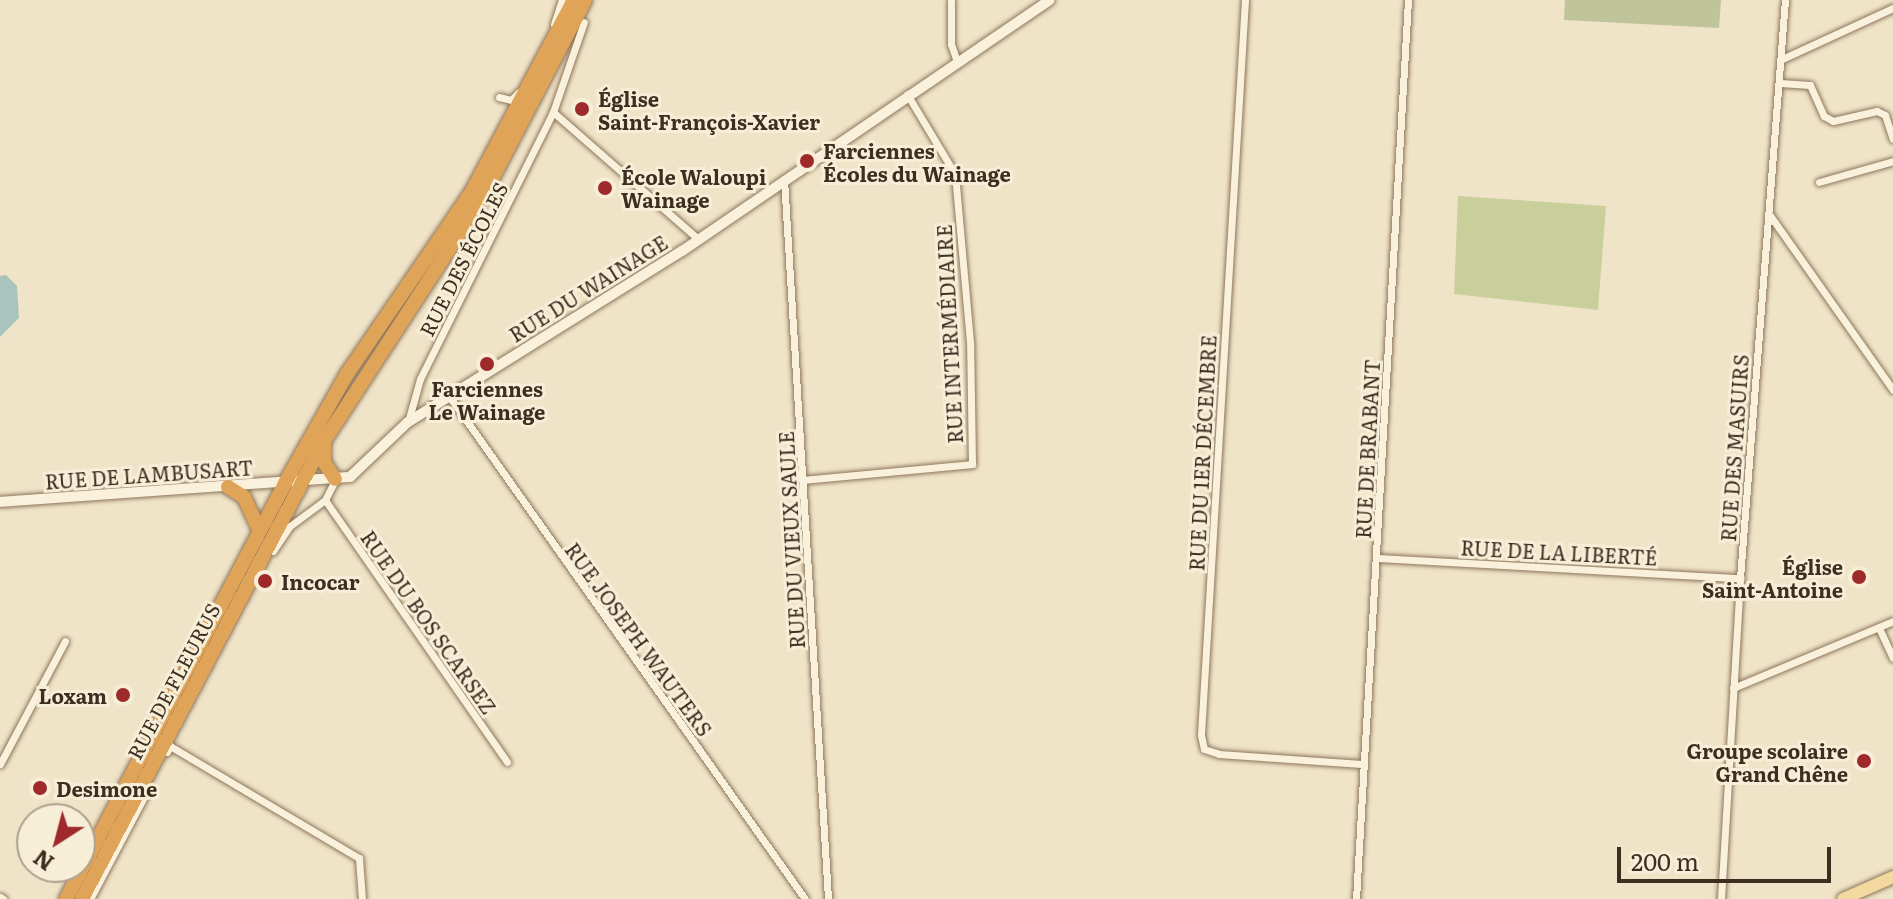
<!DOCTYPE html>
<meta charset="utf-8">
<style>
body{margin:0}
#map{position:relative;width:1893px;height:899px;overflow:hidden;background:#f0e4c8;font-family:Literata,serif}
div>[style]{position:absolute}
[style*='--x']{left:calc(var(--x)*1px);top:calc(var(--y)*1px);width:calc(var(--w)*1px);rotate:calc(var(--a)*1deg)}
.green>*{inset:0;background:#c9cf9b}
.cemetery>*{inset:0;background:#bfc49a}
.water>*{inset:0;background:#a9c4bc}
.roads{filter:drop-shadow(0 0 2px #8d765c) drop-shadow(0 0 2px #8d765c)}
.street>*{height:7px;margin:-3.5px;padding:0 3.5px;transform-origin:3.5px;border-radius:3.5px;background:#faf1dc}
.secondary>*{height:10px;margin:-5px;padding:0 5px;transform-origin:5px;border-radius:5px;background:#faf1dc}
.primary>*{height:12px;margin:-6px;padding:0 6px;transform-origin:6px;border-radius:6px;background:#f3d9a0}
.highway>*{height:14px;margin:-7px;padding:0 7px;transform-origin:7px;border-radius:7px;background:#e0a458}
.dots>*{width:22px;height:22px;translate:-50% -50%;box-sizing:border-box;border:4px solid #f7eed8;border-radius:50%}
span{translate:-50% -50%;white-space:nowrap;text-align:center;line-height:1.15;-webkit-text-stroke:6px #f7eed8;paint-order:stroke}
.poi-label{font-size:20px;color:#3d2e20;font-weight:700}
.left{translate:0 -50%;text-align:left}
.right{translate:-100% -50%;text-align:right}
.street-label{font-size:20px;color:#3d2e20}
.north{position:absolute;left:16px;top:803px;width:80px;height:80px;box-sizing:border-box;background:#f7eed8;border:2px solid #ada18e;border-radius:50%;rotate:216deg;font-size:22px;font-weight:700;line-height:32px;text-align:center;color:#3d2e20}
.north::after{content:'';display:block;margin:auto;width:28px;height:36px;background:#9e2a2b;clip-path:polygon(50% 0,100% 100%,50% 72%,0 100%)}
.scale{position:absolute;left:1617px;top:847px;width:214px;height:36px;box-sizing:border-box;border:4px solid #3d2e20;border-top:0;padding-left:10px;font-size:24px;line-height:28px;white-space:nowrap;color:#3d2e20;-webkit-text-stroke:6px #f7eed8;paint-order:stroke}
</style>
<div id="map">
<div class="green">
<i style="clip-path:polygon(1458px 196px,1606px 206px,1598px 310px,1454px 294px)"></i>
</div>
<div class="cemetery">
<i style="clip-path:polygon(1565px 0,1721px 0,1719px 28px,1564px 20px)"></i>
</div>
<div class="water">
<i style="clip-path:polygon(6px 275px,17px 286px,19px 318px,0 337px,0 276px)"></i>
</div>
<div class="roads">
<div class="street">
<i style="--x:951;--y:0;--w:44;--a:90"></i>
<i style="--x:951;--y:44;--w:18;--a:71"></i>
<i style="--x:1245;--y:0;--w:736;--a:93.43"></i>
<i style="--x:1201;--y:735;--w:14;--a:78"></i>
<i style="--x:1204;--y:749;--w:16;--a:18"></i>
<i style="--x:1219;--y:754;--w:143;--a:4"></i>
<i style="--x:554;--y:24;--w:25;--a:-72"></i>
<i style="--x:1782;--y:59;--w:122;--a:-24.7"></i>
<i style="--x:1780;--y:83;--w:30;--a:4"></i>
<i style="--x:1810;--y:85;--w:34;--a:66"></i>
<i style="--x:1824;--y:116;--w:10;--a:29"></i>
<i style="--x:1833;--y:121;--w:45;--a:-12.8"></i>
<i style="--x:1877;--y:111;--w:9;--a:27"></i>
<i style="--x:1885;--y:115;--w:25;--a:72"></i>
<i style="--x:499;--y:97;--w:12;--a:14"></i>
<i style="--x:511;--y:100;--w:11;--a:-45"></i>
<i style="--x:553;--y:112;--w:193;--a:41.2"></i>
<i style="--x:784;--y:179;--w:721;--a:86.5"></i>
<i style="--x:1819;--y:182;--w:77;--a:-15.8"></i>
<i style="--x:1769;--y:214;--w:215;--a:54.8"></i>
<i style="--x:449;--y:396;--w:616;--a:54.71"></i>
<i style="--x:408;--y:422;--w:45;--a:-74.4"></i>
<i style="--x:420;--y:379;--w:298;--a:-63.5"></i>
<i style="--x:553;--y:112;--w:95;--a:-71"></i>
<i style="--x:803;--y:480;--w:170;--a:-5.4"></i>
<i style="--x:972;--y:464;--w:122;--a:-90.9"></i>
<i style="--x:970;--y:342;--w:169;--a:-95.1"></i>
<i style="--x:955;--y:174;--w:93;--a:-121"></i>
<i style="--x:325;--y:500;--w:319;--a:55.2"></i>
<i style="--x:273;--y:551;--w:30;--a:-56"></i>
<i style="--x:290;--y:526;--w:44;--a:-36.6"></i>
<i style="--x:325;--y:500;--w:22;--a:-63"></i>
<i style="--x:1377;--y:558;--w:364;--a:3.2"></i>
<i style="--x:1879;--y:628;--w:33;--a:65"></i>
<i style="--x:1733;--y:688;--w:173;--a:-22.7"></i>
<i style="--x:167;--y:752;--w:7;--a:-63"></i>
<i style="--x:170;--y:746;--w:220;--a:30.7"></i>
<i style="--x:359;--y:858;--w:41;--a:85.8"></i>
<i style="--x:0;--y:764;--w:139;--a:-62.1"></i>
<i style="--x:0;--y:897;--w:4;--a:34"></i>
<i style="--x:90;--y:899;--w:118;--a:-62.1"></i>
<i style="--x:1356;--y:899;--w:901;--a:-86.69"></i>
<i style="--x:1721;--y:899;--w:322;--a:-86.6"></i>
<i style="--x:1740;--y:578;--w:580;--a:-85.55"></i>
</div>
<div class="secondary">
<i style="--x:0;--y:502;--w:351;--a:-4.1"></i>
<i style="--x:350;--y:477;--w:80;--a:-43.5"></i>
<i style="--x:408;--y:422;--w:323;--a:-32"></i>
<i style="--x:682;--y:251;--w:445;--a:-34.3"></i>
</div>
<div class="primary">
<i style="--x:1843;--y:899;--w:55;--a:-23.7"></i>
</div>
<div class="highway">
<i style="--x:324;--y:443;--w:19;--a:90"></i>
<i style="--x:324;--y:462;--w:20;--a:57"></i>
<i style="--x:228;--y:487;--w:19;--a:32"></i>
<i style="--x:244;--y:497;--w:35;--a:65"></i>
<i style="--x:66;--y:899;--w:470;--a:-62.2"></i>
<i style="--x:285;--y:483;--w:125;--a:-60.4"></i>
<i style="--x:347;--y:374;--w:219;--a:-55.6"></i>
<i style="--x:471;--y:193;--w:219;--a:-61.9"></i>
<i style="--x:82;--y:899;--w:518;--a:-62.15"></i>
<i style="--x:324;--y:441;--w:288;--a:-56.9"></i>
<i style="--x:481;--y:200;--w:225;--a:-62.5"></i>
</div>
</div>
<div class="dots">
<i style="left:582px;top:109px;background:#9e2a2b"></i>
<i style="left:807px;top:161px;background:#9e2a2b"></i>
<i style="left:605px;top:188px;background:#9e2a2b"></i>
<i style="left:487px;top:364px;background:#9e2a2b"></i>
<i style="left:1859px;top:577px;background:#9e2a2b"></i>
<i style="left:265px;top:581px;background:#9e2a2b"></i>
<i style="left:123px;top:695px;background:#9e2a2b"></i>
<i style="left:1864px;top:761px;background:#9e2a2b"></i>
<i style="left:40px;top:788px;background:#9e2a2b"></i>
</div>
<div class="poi-label">
<span class="left" style="left:598px;top:110px">Église<br>Saint-François-Xavier</span>
<span class="left" style="left:823px;top:162px">Farciennes<br>Écoles du Wainage</span>
<span class="left" style="left:621px;top:188px">École Waloupi<br>Wainage</span>
<span style="left:487px;top:400px">Farciennes<br>Le Wainage</span>
<span class="right" style="left:1843px;top:578px">Église<br>Saint-Antoine</span>
<span class="left" style="left:281px;top:581px">Incocar</span>
<span class="right" style="left:107px;top:695px">Loxam</span>
<span class="right" style="left:1848px;top:762px">Groupe scolaire<br>Grand Chêne</span>
<span class="left" style="left:56px;top:788px">Desimone</span>
</div>
<div class="street-label">
<span style="left:463px;top:259px;rotate:-63deg">RUE DES ÉCOLES</span>
<span style="left:588px;top:288px;rotate:-32deg">RUE DU WAINAGE</span>
<span style="left:949px;top:334px;rotate:-93deg">RUE INTERMÉDIAIRE</span>
<span style="left:1734px;top:448px;rotate:-86deg">RUE DES MASUIRS</span>
<span style="left:1367px;top:449px;rotate:-87deg">RUE DE BRABANT</span>
<span style="left:1202px;top:453px;rotate:-87deg">RUE DU 1ER DÉCEMBRE</span>
<span style="left:149px;top:474px;rotate:-4deg">RUE DE LAMBUSART</span>
<span style="left:791px;top:540px;rotate:-93deg">RUE DU VIEUX SAULE</span>
<span style="left:1559px;top:552px;rotate:3deg">RUE DE LA LIBERTÉ</span>
<span style="left:429px;top:622px;rotate:55deg">RUE DU BOS SCARSEZ</span>
<span style="left:639px;top:639px;rotate:54deg">RUE JOSEPH WAUTERS</span>
<span style="left:173px;top:681px;rotate:-62deg">RUE DE FLEURUS</span>
</div>
<div class="north">N</div>
<div class="scale">200 m</div>
</div>
